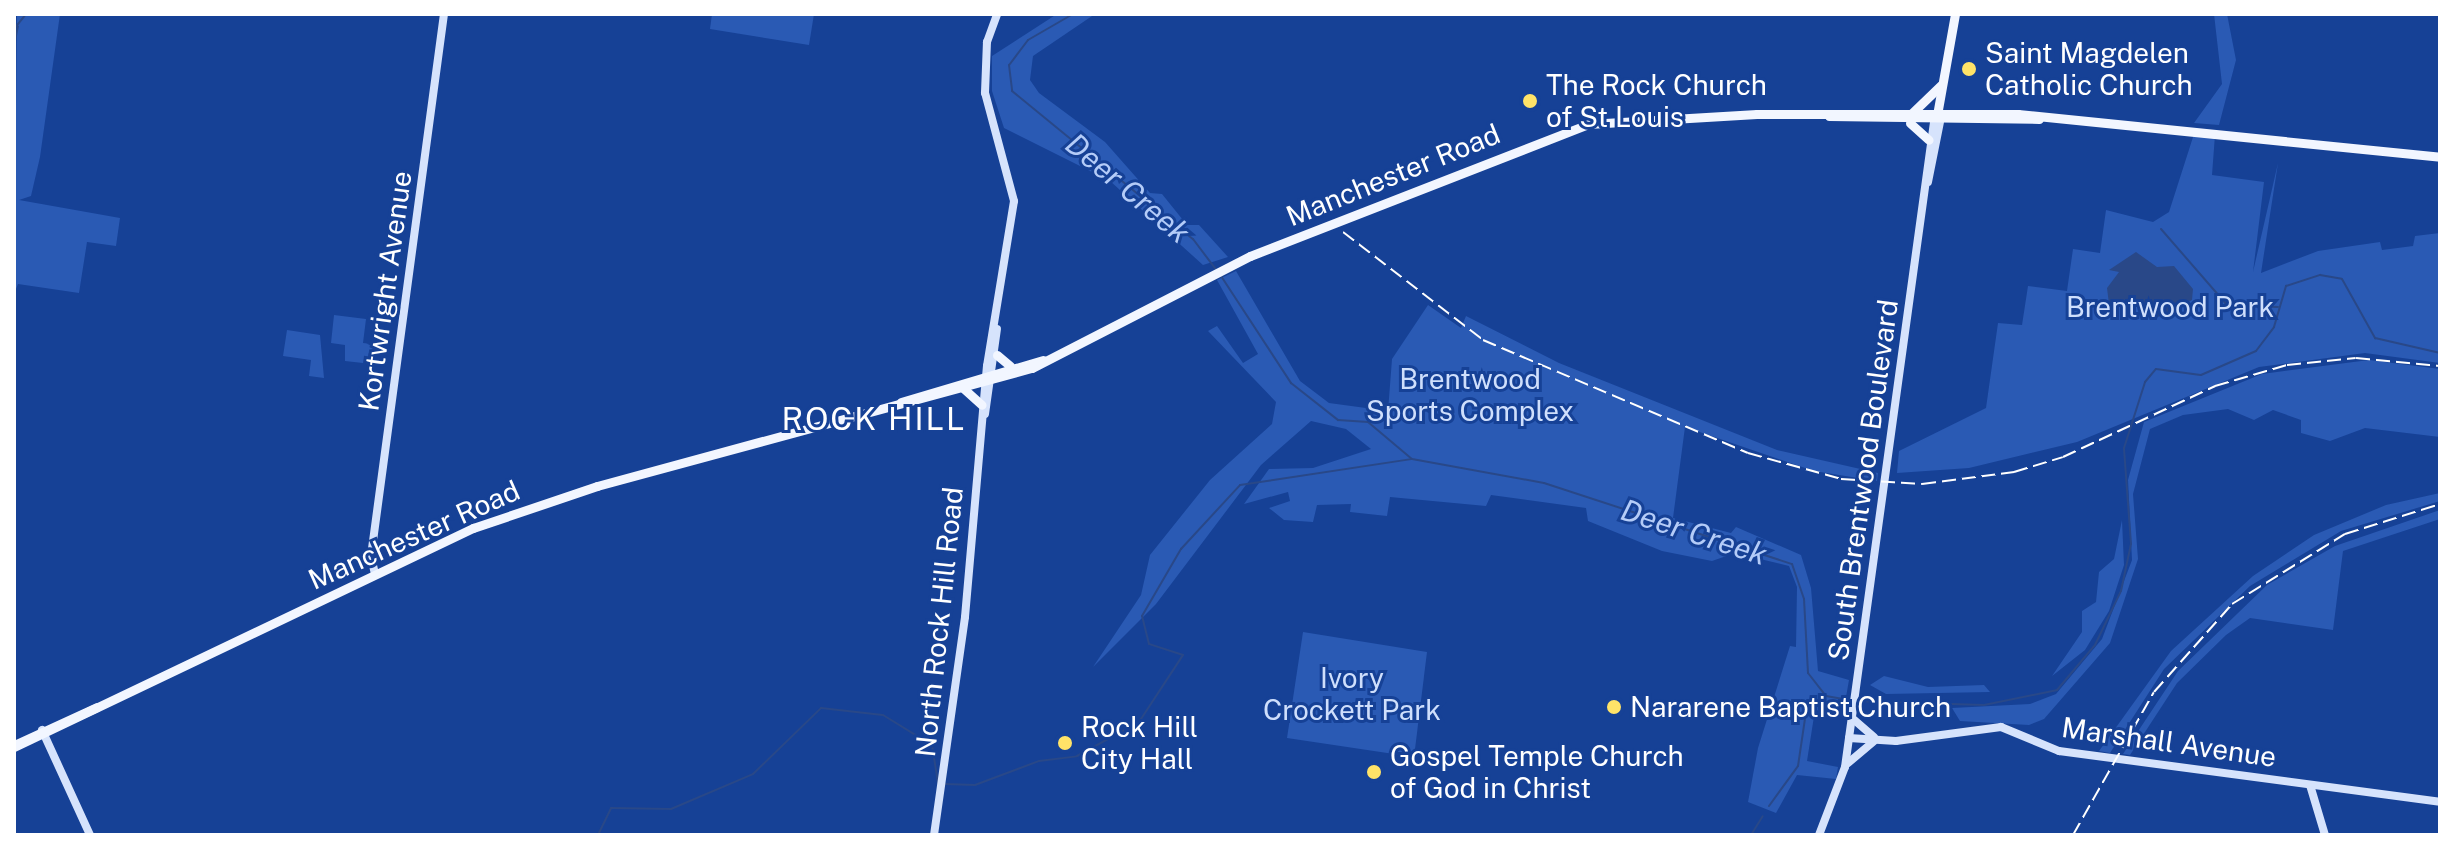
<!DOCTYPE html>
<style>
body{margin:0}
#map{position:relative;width:2454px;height:849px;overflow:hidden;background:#164196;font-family:"Public Sans",sans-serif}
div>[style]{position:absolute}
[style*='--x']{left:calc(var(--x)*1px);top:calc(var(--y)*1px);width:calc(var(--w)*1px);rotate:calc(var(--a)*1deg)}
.green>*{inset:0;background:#2a5ab4}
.water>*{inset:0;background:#294888}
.stream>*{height:2px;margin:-1px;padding:0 1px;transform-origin:1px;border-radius:1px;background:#294888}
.secondary>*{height:8px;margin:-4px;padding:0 4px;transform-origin:4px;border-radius:4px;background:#d6e3fc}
.primary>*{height:9px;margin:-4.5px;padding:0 4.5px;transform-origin:4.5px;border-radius:4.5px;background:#f2f6ff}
.rail>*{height:2px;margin-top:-1px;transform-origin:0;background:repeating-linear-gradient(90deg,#fff 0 14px,transparent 0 20px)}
.dots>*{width:22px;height:22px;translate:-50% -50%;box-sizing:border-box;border:4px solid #164196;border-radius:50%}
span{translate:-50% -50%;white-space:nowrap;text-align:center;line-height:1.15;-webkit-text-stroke:6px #164196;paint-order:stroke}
.poi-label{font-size:28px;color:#fff}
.left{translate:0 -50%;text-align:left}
.street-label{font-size:28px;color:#fff}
.park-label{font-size:28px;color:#cfdffc}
.water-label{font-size:30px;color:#b4ccf8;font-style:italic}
.quarter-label{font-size:32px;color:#fff;letter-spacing:2px}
.frame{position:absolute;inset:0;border:16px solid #fff;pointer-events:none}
</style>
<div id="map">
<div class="green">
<i style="clip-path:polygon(17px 14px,60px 14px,40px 157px,31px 196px,19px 200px,120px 218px,116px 246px,87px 242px,79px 293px,18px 284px,14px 294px)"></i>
<i style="clip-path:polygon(712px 14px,814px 14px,809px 45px,710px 29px)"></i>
<i style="clip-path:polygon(1057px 14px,1095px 14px,1033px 56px,1030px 80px,1039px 93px,1105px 142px,1150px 193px,1162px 194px,1187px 225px,1199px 225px,1228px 257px,1203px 265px,1110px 181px,1004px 128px,992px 91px,992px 56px)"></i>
<i style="clip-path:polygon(2214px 14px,2227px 14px,2236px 60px,2219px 125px,2194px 123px,2222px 84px)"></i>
<i style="clip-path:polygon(2194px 134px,2215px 135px,2212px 175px,2264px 182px,2253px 272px,2278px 163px,2261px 273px,2318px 251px,2380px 242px,2382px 250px,2413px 246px,2415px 236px,2440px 233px,2440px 363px,2365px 353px,2259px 367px,2077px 442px,1969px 468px,1897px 473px,1899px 451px,1986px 408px,1998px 323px,2022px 325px,2028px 286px,2067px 291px,2073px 249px,2100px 253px,2106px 210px,2153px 222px,2169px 212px)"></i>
<i style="clip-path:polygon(1236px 271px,1300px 381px,1329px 403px,1388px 411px,1392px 359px,1428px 305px,1461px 328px,1466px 316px,1559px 363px,1777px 450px,1878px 473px,1877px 481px,1814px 471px,1685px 427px,1673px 518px,1731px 533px,1736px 527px,1801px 555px,1811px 588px,1818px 671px,1849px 680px,1843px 714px,1815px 710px,1807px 761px,1838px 767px,1836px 779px,1797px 775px,1776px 813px,1748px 802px,1758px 748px,1790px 646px,1796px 647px,1797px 587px,1789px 566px,1735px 553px,1712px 561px,1662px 551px,1588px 521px,1586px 508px,1491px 495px,1486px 506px,1390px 497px,1387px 516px,1350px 512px,1351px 504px,1317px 505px,1313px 522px,1284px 520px,1269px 508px,1290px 501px,1288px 492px,1244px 504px,1269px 469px,1313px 468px,1371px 449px,1346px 429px,1311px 421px,1261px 465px,1156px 604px,1093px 667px,1141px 595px,1150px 555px,1210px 480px,1272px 424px,1276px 402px,1208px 331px,1217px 326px,1243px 363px,1258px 354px,1217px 280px)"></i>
<i style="clip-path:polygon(334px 315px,366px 319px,363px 343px,373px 344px,372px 364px,345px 361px,345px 345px,331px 343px)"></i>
<i style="clip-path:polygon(287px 330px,320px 335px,324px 378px,309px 376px,311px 360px,283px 356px)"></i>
<i style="clip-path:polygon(2369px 360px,2440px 369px,2440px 437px,2365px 428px,2330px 441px,2301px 433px,2301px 420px,2273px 410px,2254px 420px,2228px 409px,2183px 415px,2150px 429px,2133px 494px,2138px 559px,2110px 643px,2044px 719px,2029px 725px,1960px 721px,1952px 708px,2030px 704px,2056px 694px,2102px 639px,2132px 560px,2128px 480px,2144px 422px,2262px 374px)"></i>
<i style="clip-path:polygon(2440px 493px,2440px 501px,2341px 531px,2250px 586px,2164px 669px,2110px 753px,2099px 751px,2171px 651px,2253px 576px,2314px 535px,2386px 505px)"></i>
<i style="clip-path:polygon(2440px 510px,2440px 519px,2343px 551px,2333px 630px,2250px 618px,2226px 635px,2177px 683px,2130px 755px,2123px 754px,2178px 671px,2267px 585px,2335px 546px)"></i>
<i style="clip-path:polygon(2122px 520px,2124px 565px,2109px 611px,2085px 650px,2052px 676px,2082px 632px,2082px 611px,2096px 602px,2099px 572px,2114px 559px)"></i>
<i style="clip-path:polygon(1303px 632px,1427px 652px,1414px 757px,1287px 738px)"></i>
<i style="clip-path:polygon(1884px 676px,1928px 687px,1984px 685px,1990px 692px,1886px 694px,1870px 685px)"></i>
</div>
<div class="water">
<i style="clip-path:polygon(2136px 252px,2157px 267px,2174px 266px,2193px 289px,2192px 300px,2156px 318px,2128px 299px,2109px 304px,2107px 288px,2119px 272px,2109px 270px)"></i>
</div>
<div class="stream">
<i style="--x:1073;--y:14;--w:52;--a:150"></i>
<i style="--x:1028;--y:40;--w:31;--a:127"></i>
<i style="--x:1009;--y:65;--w:26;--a:83"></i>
<i style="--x:1012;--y:91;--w:234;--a:39.3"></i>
<i style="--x:1193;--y:239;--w:40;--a:53"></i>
<i style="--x:14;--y:29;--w:19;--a:-51"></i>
<i style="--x:14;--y:45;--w:19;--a:-78"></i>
<i style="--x:2161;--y:229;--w:101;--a:49"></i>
<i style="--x:2227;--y:305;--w:51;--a:2.2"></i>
<i style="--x:1221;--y:276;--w:128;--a:56.8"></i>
<i style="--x:1291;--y:383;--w:60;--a:38.2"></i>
<i style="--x:1338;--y:420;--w:30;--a:4"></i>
<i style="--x:1368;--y:422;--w:57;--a:40.1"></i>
<i style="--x:1412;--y:459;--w:134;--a:10.3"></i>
<i style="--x:1544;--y:483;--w:261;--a:18.1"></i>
<i style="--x:1792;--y:564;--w:37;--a:71"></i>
<i style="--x:1804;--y:599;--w:74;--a:86.9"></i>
<i style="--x:1808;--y:673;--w:29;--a:52"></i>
<i style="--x:1826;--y:696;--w:23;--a:10"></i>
<i style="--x:1856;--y:701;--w:128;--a:1.8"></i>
<i style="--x:1984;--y:705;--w:75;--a:-11.6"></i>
<i style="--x:2057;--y:690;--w:59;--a:-49.8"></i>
<i style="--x:2095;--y:645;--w:60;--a:-64.3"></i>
<i style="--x:2121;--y:591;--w:48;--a:-78"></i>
<i style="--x:2131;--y:544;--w:96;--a:-94.2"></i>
<i style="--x:2124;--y:448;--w:69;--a:-72.3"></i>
<i style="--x:2145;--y:382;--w:17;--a:-50"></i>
<i style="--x:2156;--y:369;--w:45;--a:7.6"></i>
<i style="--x:2201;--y:375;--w:60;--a:-23.6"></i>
<i style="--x:2256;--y:351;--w:30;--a:-53"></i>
<i style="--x:2274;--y:327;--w:43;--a:-73.7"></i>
<i style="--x:2286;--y:286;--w:36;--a:-18"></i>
<i style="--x:2320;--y:275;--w:22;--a:10"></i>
<i style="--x:2342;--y:279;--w:68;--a:60.8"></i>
<i style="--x:2375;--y:338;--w:67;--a:13"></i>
<i style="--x:945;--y:784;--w:30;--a:2"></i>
<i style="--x:975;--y:785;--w:68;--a:-20.6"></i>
<i style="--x:1039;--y:761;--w:38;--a:-7"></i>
<i style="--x:1077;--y:756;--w:71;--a:-28.7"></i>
<i style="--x:1139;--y:722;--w:80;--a:-56.7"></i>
<i style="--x:1183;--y:655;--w:36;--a:-162"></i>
<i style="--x:1149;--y:644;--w:29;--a:-104"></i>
<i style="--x:1142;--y:616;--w:78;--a:-59.8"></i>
<i style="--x:1181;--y:549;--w:87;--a:-47.3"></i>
<i style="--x:1240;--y:485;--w:173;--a:-8.6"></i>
<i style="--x:1769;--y:806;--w:49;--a:-54.1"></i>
<i style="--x:1798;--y:766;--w:55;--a:-81.6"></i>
<i style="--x:1806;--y:712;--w:26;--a:-39"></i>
<i style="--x:598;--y:835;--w:30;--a:-64"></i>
<i style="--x:611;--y:808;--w:60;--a:1"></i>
<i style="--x:671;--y:809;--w:89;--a:-23.1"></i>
<i style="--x:753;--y:774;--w:95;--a:-44.1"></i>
<i style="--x:821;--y:708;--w:62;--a:6.4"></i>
<i style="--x:883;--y:715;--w:57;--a:31.5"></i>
<i style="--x:932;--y:745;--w:39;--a:81"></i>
<i style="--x:1751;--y:835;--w:22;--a:-58"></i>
</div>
<div class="secondary">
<i style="--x:1928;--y:182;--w:61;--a:-78.7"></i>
<i style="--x:985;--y:414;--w:86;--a:-82"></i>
<i style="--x:375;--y:574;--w:18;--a:-103"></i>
<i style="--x:371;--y:556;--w:547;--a:-82.33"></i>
<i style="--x:1852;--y:718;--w:29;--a:41"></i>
<i style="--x:42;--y:730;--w:115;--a:65.4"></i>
<i style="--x:1849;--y:738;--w:47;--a:3.7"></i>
<i style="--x:1896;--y:741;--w:106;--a:-7.6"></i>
<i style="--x:2001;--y:727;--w:63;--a:22.5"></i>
<i style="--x:2059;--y:751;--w:384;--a:7.6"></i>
<i style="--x:1848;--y:763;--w:33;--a:-40"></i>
<i style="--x:2310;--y:785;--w:52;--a:73.3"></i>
<i style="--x:934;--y:835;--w:220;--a:-81.9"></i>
<i style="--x:965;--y:617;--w:252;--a:-85"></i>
<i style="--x:987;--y:366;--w:167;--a:-80.7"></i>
<i style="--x:1014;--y:201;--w:112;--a:-105"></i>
<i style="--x:985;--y:93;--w:51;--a:-87.8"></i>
<i style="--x:987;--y:42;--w:30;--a:-70"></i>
<i style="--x:1819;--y:835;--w:73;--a:-69.1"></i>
<i style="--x:1845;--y:767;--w:651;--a:-82.14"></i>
</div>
<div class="primary">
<i style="--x:1912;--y:113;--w:40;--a:-44"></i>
<i style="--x:1937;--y:115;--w:103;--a:-79.9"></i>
<i style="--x:1829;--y:116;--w:210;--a:0.8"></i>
<i style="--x:1910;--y:123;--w:25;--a:42"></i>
<i style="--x:997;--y:355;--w:17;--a:40"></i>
<i style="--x:963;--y:388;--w:25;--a:42"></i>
<i style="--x:901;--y:402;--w:148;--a:-16.5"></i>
<i style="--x:14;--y:745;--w:91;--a:-24.6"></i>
<i style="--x:14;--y:747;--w:509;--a:-25.51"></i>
<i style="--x:473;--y:528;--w:131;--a:-18.7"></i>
<i style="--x:597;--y:486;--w:451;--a:-15.2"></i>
<i style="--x:1032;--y:368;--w:245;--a:-27.2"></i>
<i style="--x:1250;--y:256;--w:363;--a:-21.3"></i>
<i style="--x:1588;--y:124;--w:169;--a:-3.4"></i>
<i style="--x:1757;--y:114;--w:261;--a:0"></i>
<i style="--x:2018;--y:114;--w:424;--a:5.8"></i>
</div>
<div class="rail">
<i style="--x:1343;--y:232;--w:177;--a:37.6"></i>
<i style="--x:1483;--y:340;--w:288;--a:23.1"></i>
<i style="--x:1748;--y:453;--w:97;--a:15.6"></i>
<i style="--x:1841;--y:479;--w:81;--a:3.5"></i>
<i style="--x:1922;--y:484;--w:93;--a:-7.4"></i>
<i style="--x:2014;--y:472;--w:51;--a:-17"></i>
<i style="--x:2063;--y:457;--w:168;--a:-25"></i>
<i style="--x:2215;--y:386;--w:75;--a:-16.3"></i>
<i style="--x:2287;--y:365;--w:69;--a:-5.8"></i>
<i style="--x:2356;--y:358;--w:84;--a:5.4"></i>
<i style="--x:2073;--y:835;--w:164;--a:-60.5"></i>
<i style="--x:2154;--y:692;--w:118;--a:-48.4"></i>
<i style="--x:2232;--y:604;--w:133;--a:-31.8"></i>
<i style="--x:2345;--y:534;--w:100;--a:-17.5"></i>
</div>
<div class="dots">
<i style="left:1969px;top:69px;background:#ffe368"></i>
<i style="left:1530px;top:101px;background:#ffe368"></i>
<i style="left:1614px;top:707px;background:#ffe368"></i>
<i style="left:1065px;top:743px;background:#ffe368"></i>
<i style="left:1374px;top:772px;background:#ffe368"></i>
</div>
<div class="poi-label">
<span class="left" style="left:1985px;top:69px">Saint Magdelen<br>Catholic Church</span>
<span class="left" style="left:1546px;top:101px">The Rock Church<br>of St Louis</span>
<span class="left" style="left:1630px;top:707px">Nararene Baptist Church</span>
<span class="left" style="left:1081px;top:743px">Rock Hill<br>City Hall</span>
<span class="left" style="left:1390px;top:772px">Gospel Temple Church<br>of God in Christ</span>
</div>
<div class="street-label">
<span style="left:1393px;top:175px;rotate:-22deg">Manchester Road</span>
<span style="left:385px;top:291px;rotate:-82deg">Kortwright Avenue</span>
<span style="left:1863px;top:480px;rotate:-82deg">South Brentwood Boulevard</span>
<span style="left:414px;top:535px;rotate:-24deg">Manchester Road</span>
<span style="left:939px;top:622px;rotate:-84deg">North Rock Hill Road</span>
<span style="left:2169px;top:742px;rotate:8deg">Marshall Avenue</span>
</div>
<div class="park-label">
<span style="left:2170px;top:307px">Brentwood Park</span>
<span style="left:1470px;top:395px">Brentwood<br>Sports Complex</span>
<span style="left:1352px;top:694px">Ivory<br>Crockett Park</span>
</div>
<div class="water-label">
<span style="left:1128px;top:188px;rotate:40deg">Deer Creek</span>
<span style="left:1694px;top:532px;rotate:18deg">Deer Creek</span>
</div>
<div class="quarter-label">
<span style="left:874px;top:419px">ROCK HILL</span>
</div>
<div class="frame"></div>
</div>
